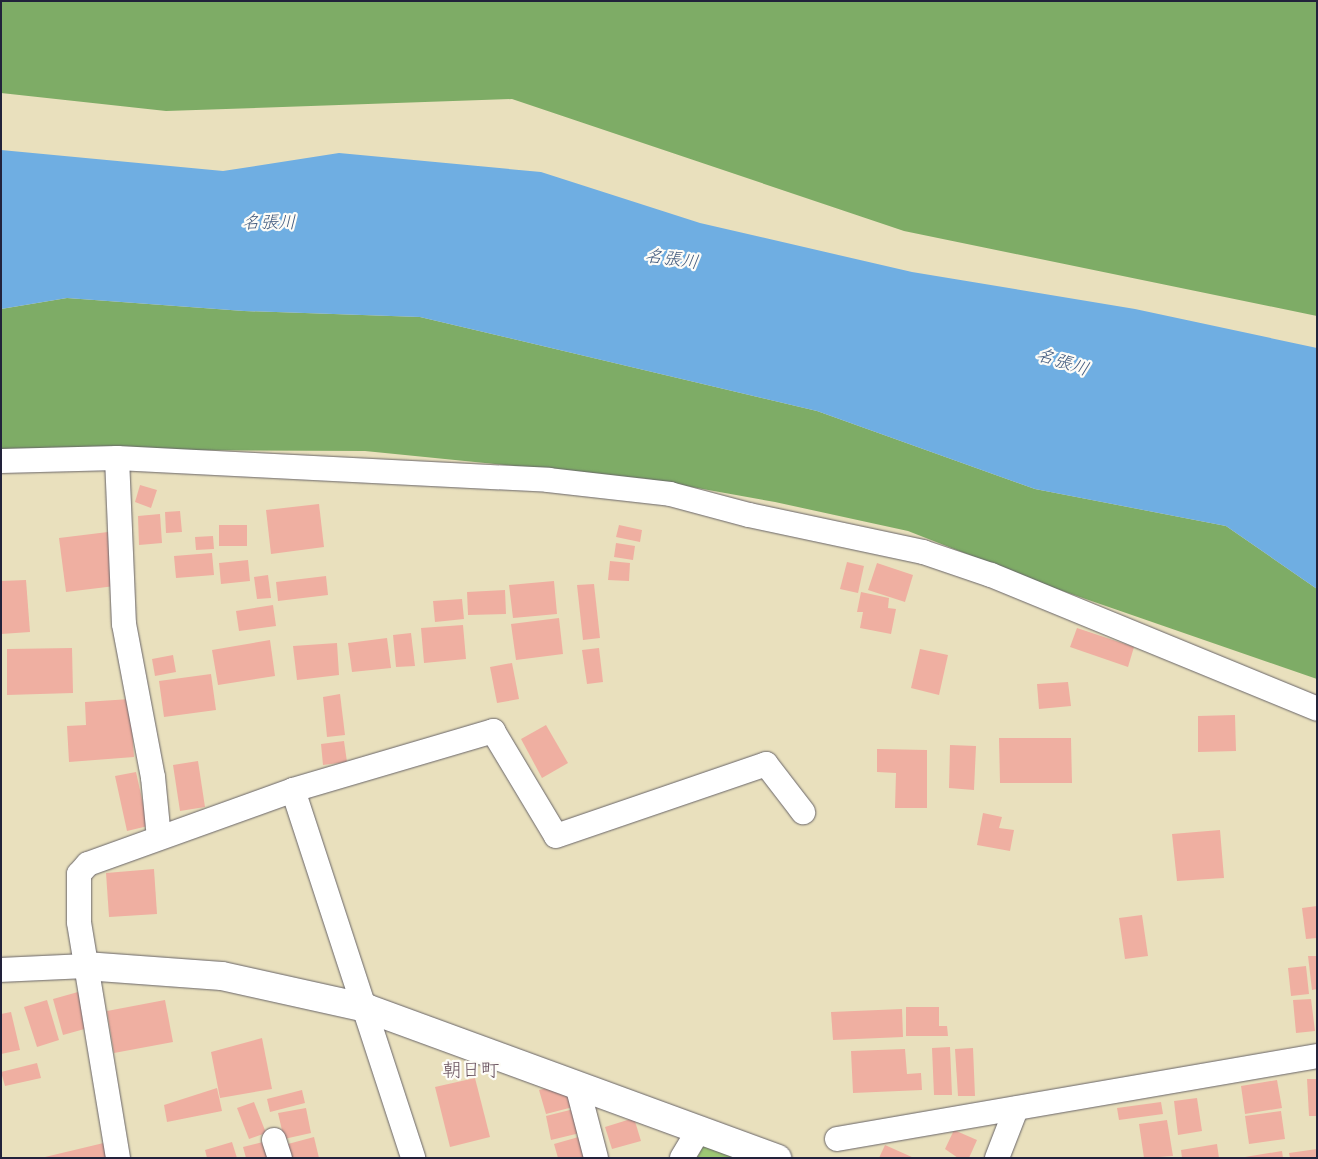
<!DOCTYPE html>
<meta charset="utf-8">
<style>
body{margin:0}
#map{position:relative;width:1318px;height:1159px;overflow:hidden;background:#e9e0bd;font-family:Mali,"Klee One",sans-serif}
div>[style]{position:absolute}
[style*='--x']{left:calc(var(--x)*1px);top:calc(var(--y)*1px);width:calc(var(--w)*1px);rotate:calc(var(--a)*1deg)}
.green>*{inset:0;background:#9dc874}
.forest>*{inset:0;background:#7eac66}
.water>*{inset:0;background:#6faee2}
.building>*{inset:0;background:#efafa1}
.roads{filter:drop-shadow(0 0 1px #686468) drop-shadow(0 0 1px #686468)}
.minor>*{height:24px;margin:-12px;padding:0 12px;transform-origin:12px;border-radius:12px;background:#fff}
.tertiary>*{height:28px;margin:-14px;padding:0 14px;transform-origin:14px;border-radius:14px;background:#fff}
span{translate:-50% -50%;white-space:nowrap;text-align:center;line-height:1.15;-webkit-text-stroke:4.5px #fdfcf7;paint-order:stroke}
.water-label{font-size:18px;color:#415a7e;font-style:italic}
.quarter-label{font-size:19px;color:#6a535f}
.frame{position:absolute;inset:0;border:2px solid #22223b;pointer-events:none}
</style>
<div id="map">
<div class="green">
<i style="clip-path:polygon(708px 1137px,751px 1158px,697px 1158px)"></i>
</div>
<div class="forest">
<i style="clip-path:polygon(1px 1px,1317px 1px,1317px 316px,904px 231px,512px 99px,166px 111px,1px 93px)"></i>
<i style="clip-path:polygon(67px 298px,244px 311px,420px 317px,817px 411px,1035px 489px,1226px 526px,1317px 589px,1317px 679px,1051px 587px,908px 531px,775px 502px,647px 479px,365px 451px,1px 449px,1px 309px)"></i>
</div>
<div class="water">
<i style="clip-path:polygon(1px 150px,223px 171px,339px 153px,541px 172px,700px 223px,912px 272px,1135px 309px,1317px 348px,1317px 589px,1226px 526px,1035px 489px,817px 411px,420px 317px,244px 311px,67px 298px,1px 309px)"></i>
</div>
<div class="building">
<i style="clip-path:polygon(140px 485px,157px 490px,151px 508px,135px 502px)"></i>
<i style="clip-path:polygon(319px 504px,324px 547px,271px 554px,266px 510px)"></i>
<i style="clip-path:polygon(180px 511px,182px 532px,166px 533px,165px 512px)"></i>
<i style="clip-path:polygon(160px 514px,162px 543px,139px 545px,138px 516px)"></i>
<i style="clip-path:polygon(219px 525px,247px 525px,247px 546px,219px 546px)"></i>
<i style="clip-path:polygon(619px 525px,642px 530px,640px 542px,616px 537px)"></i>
<i style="clip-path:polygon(108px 532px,115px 586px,66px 592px,59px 538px)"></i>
<i style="clip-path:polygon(213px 536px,214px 549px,196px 550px,195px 537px)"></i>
<i style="clip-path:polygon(616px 543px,635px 546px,633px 560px,614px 557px)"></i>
<i style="clip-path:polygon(212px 553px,214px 575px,176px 578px,174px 556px)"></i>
<i style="clip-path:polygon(248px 560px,250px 581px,221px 584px,219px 563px)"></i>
<i style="clip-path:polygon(610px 561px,630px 563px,629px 581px,608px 580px)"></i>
<i style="clip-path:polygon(847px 562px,864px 566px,858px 593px,840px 589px)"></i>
<i style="clip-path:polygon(877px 563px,913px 575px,905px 602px,868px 590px)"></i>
<i style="clip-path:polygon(268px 575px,271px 598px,257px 599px,254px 577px)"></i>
<i style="clip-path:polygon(326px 576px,328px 595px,278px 601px,276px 582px)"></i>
<i style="clip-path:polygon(26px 580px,30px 632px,1px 634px,1px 581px)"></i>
<i style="clip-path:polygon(554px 581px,557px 614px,513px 618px,509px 585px)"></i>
<i style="clip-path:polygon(594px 584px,600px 638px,583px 640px,577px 585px)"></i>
<i style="clip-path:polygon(505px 590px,506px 614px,468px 615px,467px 592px)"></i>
<i style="clip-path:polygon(861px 592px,889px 598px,888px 608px,896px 609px,891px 634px,860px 628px,863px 612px,857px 612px)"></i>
<i style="clip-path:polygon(462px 599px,464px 619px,435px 622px,433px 601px)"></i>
<i style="clip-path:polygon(273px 605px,276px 626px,239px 631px,236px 611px)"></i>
<i style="clip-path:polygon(559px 618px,563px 654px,516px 660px,511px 624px)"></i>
<i style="clip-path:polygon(463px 625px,466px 659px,424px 663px,421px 628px)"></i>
<i style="clip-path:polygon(1077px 628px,1134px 647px,1128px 667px,1070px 647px)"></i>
<i style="clip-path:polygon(411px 633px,415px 666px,396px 667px,393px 635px)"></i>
<i style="clip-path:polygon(387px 638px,391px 668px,352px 672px,348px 643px)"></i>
<i style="clip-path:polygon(270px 640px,275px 676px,218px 685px,212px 650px)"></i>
<i style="clip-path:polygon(337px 643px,339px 675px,297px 680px,293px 646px)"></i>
<i style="clip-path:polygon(72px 648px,73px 693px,7px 695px,7px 649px)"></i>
<i style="clip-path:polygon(599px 648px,603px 682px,587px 684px,582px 650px)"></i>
<i style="clip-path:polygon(920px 649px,948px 655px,939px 695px,911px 688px)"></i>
<i style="clip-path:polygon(173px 655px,176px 672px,155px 676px,152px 659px)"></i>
<i style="clip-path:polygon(512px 663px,519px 699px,497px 703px,490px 667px)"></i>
<i style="clip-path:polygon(211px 674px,216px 710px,164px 717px,159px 681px)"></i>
<i style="clip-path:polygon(1068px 682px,1071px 706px,1039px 709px,1037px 684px)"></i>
<i style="clip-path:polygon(340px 694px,345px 735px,327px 737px,323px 697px)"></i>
<i style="clip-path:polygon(130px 699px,134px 757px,69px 762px,67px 726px,86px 725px,85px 702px)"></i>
<i style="clip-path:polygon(1235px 715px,1236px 751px,1198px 752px,1198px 716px)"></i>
<i style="clip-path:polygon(546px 725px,568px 763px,542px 778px,521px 739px)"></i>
<i style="clip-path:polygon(999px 738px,1071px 738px,1072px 783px,1000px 783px)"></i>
<i style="clip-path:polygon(344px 741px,347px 762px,323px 765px,321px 744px)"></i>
<i style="clip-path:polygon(950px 745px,976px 746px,974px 790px,949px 788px)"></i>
<i style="clip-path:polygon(877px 749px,927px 750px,927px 808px,895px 808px,896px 773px,877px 772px)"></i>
<i style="clip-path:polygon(198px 761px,205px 807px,180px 811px,173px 765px)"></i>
<i style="clip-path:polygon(136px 772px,148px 826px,127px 831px,115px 776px)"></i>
<i style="clip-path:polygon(983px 813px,1002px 817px,999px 828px,1014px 830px,1010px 851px,977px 845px)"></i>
<i style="clip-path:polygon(1220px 830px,1224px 878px,1177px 881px,1172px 834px)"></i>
<i style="clip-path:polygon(154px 869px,157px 914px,109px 917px,106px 873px)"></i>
<i style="clip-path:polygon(1317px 906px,1317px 938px,1306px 939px,1302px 908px)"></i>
<i style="clip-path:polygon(1142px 915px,1148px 956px,1125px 959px,1119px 918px)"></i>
<i style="clip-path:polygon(1308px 956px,1317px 956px,1317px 989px,1312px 990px)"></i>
<i style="clip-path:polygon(1306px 966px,1309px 994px,1291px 996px,1288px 968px)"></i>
<i style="clip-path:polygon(78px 992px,88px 1028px,63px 1035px,53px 999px)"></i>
<i style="clip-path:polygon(1311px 999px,1315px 1031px,1296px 1033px,1293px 1000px)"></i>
<i style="clip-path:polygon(47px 1000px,59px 1040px,37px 1047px,24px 1007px)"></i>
<i style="clip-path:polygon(165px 1000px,173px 1042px,114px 1053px,107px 1011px)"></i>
<i style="clip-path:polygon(906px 1007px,939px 1007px,939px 1026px,947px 1026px,948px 1036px,906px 1036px)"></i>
<i style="clip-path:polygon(902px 1009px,903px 1037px,833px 1040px,831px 1012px)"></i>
<i style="clip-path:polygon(11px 1012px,20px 1050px,1px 1054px,1px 1014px)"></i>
<i style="clip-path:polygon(262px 1038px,272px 1089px,220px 1098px,211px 1052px)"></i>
<i style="clip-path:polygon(950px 1047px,952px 1095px,934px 1095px,932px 1048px)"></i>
<i style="clip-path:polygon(973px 1048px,975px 1096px,958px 1096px,955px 1049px)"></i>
<i style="clip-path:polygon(905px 1049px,907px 1074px,921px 1073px,922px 1090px,853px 1093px,851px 1051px)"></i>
<i style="clip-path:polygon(37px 1063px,41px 1078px,5px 1086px,1px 1072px)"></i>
<i style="clip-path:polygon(475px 1078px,490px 1137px,450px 1147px,435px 1087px)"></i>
<i style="clip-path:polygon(1307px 1079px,1317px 1079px,1317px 1116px,1309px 1116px)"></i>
<i style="clip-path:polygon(1277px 1080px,1282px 1108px,1245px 1114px,1241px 1086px)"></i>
<i style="clip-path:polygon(567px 1083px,573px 1107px,546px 1114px,539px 1090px)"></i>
<i style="clip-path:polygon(217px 1088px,222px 1111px,167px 1122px,164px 1105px)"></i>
<i style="clip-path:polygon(302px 1090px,305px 1103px,270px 1112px,267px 1099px)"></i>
<i style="clip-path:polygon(1197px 1098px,1202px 1131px,1178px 1135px,1174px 1101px)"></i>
<i style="clip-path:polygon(254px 1102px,266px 1133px,249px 1139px,237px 1108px)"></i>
<i style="clip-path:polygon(1161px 1102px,1163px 1114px,1119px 1120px,1117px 1108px)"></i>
<i style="clip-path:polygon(306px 1108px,311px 1133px,284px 1139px,278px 1113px)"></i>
<i style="clip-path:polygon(574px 1109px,580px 1133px,551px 1140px,546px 1116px)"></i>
<i style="clip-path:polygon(1281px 1111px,1285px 1139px,1249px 1144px,1245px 1116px)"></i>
<i style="clip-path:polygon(634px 1118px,641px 1141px,612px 1149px,605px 1127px)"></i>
<i style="clip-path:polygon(1167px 1120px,1173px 1156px,1144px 1158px,1139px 1124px)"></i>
<i style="clip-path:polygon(954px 1130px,977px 1140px,969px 1158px,958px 1158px,945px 1149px)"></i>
<i style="clip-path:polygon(582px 1136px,587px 1158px,558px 1158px,554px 1144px)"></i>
<i style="clip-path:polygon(314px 1137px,319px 1158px,292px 1158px,288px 1144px)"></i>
<i style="clip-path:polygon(112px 1141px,116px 1158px,45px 1158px,45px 1157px)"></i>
<i style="clip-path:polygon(232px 1142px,237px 1158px,207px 1158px,205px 1150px)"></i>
<i style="clip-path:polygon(263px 1142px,268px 1158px,246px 1158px,243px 1147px)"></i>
<i style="clip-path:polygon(1217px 1144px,1219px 1158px,1182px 1158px,1181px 1150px)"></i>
<i style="clip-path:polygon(885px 1145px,914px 1158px,879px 1158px)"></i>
<i style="clip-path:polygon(1317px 1149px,1317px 1158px,1290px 1158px,1289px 1153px)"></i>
<i style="clip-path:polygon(1282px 1151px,1283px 1158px,1245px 1158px,1245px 1157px)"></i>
</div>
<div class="roads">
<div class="minor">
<i style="--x:117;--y:458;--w:166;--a:87.6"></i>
<i style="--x:124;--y:624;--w:156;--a:79.3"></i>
<i style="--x:153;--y:777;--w:61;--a:84.4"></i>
<i style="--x:1;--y:461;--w:116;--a:-1.5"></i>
<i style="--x:117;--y:458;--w:432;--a:2.9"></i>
<i style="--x:548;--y:480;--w:123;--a:6.5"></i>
<i style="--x:670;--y:494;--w:82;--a:14.9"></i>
<i style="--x:749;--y:515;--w:178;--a:12"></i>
<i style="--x:923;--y:552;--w:72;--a:18.7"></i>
<i style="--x:991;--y:575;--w:352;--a:22.3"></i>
<i style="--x:293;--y:790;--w:387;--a:71.9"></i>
<i style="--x:1;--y:970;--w:84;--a:-2.7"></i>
<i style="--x:577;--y:1085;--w:75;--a:75.4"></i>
<i style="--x:837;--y:1139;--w:487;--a:-9.8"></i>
<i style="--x:274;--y:1140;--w:19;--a:72"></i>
<i style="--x:118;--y:1158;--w:239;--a:-99.4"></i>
<i style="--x:79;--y:922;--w:48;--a:-90"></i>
<i style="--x:79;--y:874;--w:13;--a:-48"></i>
<i style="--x:88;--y:864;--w:218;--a:-19.8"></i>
<i style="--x:293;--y:790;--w:209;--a:-16.4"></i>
<i style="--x:493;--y:731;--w:122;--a:59"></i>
<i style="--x:556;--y:836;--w:222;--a:-18.9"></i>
<i style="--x:766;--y:764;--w:61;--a:52.4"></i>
<i style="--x:682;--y:1158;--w:33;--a:-59"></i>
<i style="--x:997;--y:1158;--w:53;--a:-68.8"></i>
</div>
<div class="tertiary">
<i style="--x:85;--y:966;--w:137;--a:4.2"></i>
<i style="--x:222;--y:976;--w:148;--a:12.5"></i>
<i style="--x:366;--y:1008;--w:438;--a:20.1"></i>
</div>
</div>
<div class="water-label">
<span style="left:269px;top:221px">名張川</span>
<span style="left:672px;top:258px;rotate:8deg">名張川</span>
<span style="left:1063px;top:361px;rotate:18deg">名張川</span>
</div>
<div class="quarter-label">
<span style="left:471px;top:1069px">朝日町</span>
</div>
<div class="frame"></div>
</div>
